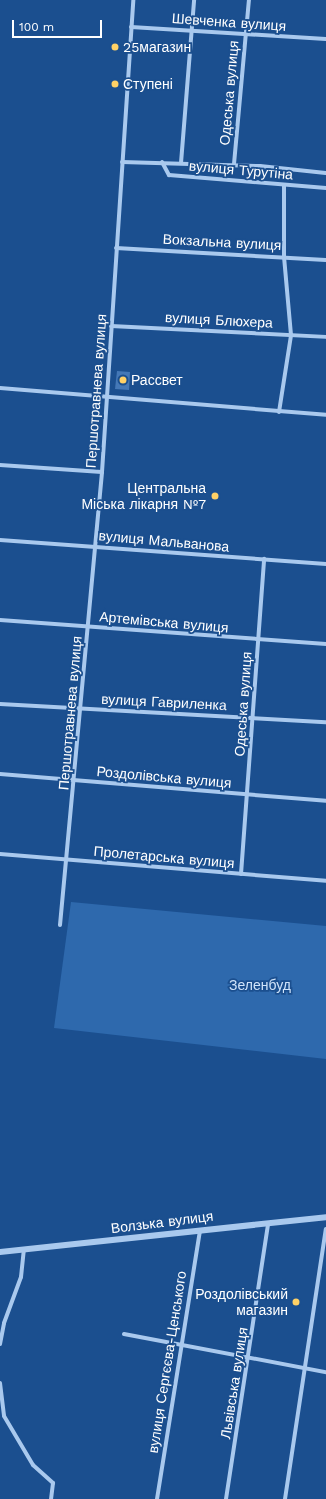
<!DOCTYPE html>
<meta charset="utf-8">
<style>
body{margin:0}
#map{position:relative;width:326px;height:1499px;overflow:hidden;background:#1b4f8f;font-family:"Work Sans",sans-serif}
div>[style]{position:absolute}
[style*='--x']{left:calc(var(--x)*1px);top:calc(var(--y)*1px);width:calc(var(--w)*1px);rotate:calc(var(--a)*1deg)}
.green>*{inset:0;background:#2e69ad}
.building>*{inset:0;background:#4478b7}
.minor>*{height:4px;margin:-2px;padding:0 2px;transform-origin:2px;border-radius:2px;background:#a9c9ee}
.tertiary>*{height:6px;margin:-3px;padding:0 3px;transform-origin:3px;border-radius:3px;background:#a9c9ee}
.dots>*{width:11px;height:11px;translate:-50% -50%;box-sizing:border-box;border:2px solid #1b4f8f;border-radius:50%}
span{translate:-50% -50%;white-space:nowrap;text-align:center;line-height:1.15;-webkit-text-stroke:3.5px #1b4f8f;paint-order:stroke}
.street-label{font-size:14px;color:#fff}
.poi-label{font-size:14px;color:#fff}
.left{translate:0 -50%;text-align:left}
.right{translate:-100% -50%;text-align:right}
.park-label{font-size:14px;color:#cfe3fa}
.scale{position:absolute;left:12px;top:20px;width:90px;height:18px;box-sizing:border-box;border:2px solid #fff;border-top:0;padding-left:5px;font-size:12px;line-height:14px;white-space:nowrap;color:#fff;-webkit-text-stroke:3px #1b4f8f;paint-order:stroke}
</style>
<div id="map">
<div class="green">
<i style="clip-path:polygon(71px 902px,326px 926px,326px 1059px,54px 1028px)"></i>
</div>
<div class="building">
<i style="clip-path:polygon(117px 371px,130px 372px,129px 390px,115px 389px)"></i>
</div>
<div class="minor">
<i style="--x:131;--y:27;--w:195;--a:3.5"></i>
<i style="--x:122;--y:162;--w:138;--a:1.7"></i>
<i style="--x:260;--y:166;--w:66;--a:6.1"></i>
<i style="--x:162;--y:162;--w:15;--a:62"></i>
<i style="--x:169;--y:175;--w:158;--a:4.7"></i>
<i style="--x:181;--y:163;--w:164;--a:-85.4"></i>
<i style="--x:234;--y:164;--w:165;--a:-84.8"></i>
<i style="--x:116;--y:248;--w:210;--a:3.3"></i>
<i style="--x:111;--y:326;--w:215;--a:2.9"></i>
<i style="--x:0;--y:388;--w:327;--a:4.7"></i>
<i style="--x:279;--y:412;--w:78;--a:-81.1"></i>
<i style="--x:291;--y:335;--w:78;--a:-95.1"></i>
<i style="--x:284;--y:257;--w:72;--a:-90"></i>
<i style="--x:0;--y:465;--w:102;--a:3.9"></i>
<i style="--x:0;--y:540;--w:327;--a:4.2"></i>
<i style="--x:0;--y:620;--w:327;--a:4.2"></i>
<i style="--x:0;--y:704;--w:326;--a:3.2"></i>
<i style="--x:0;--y:774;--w:327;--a:4.7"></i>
<i style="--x:0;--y:854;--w:327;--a:4.7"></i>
<i style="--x:241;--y:874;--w:316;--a:-85.8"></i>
<i style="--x:60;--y:925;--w:455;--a:-84.7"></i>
<i style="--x:102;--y:472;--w:473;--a:-86.2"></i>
<i style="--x:124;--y:1334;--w:206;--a:10.7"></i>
<i style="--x:0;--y:1344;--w:21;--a:-79"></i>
<i style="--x:4;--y:1323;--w:49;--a:-69.7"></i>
<i style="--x:21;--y:1277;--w:28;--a:-84"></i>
<i style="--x:0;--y:1383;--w:33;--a:83"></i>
<i style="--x:4;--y:1416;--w:57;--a:59.4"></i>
<i style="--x:33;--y:1465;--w:27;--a:42"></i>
<i style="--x:53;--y:1483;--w:16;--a:97"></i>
<i style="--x:157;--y:1499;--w:272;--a:-80.9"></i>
<i style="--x:226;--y:1499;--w:279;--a:-81.3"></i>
<i style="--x:285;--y:1499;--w:273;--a:-81.4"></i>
</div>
<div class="tertiary">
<i style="--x:0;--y:1252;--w:328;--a:-6.1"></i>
</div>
<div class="dots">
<i style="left:115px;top:47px;background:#ffd166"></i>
<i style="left:115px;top:84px;background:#ffd166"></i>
<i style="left:123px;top:380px;background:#ffd166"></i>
<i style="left:215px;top:496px;background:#ffd166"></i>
<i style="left:296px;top:1302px;background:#ffd166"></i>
</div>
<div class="street-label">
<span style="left:229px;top:22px;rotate:4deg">Шевченка вулиця</span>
<span style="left:229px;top:93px;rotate:-85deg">Одеська вулиця</span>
<span style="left:241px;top:170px;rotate:5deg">вулиця Турутіна</span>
<span style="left:222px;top:242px;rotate:3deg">Вокзальна вулиця</span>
<span style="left:219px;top:320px;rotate:3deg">вулиця Блюхера</span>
<span style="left:96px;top:391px;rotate:-86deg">Першотравнева вулиця</span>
<span style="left:164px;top:541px;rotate:5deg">вулиця Мальванова</span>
<span style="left:164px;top:622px;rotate:5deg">Артемівська вулиця</span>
<span style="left:164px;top:702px;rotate:3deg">вулиця Гавриленка</span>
<span style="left:243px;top:704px;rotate:-86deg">Одеська вулиця</span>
<span style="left:70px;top:713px;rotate:-85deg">Першотравнева вулиця</span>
<span style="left:164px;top:777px;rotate:5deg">Роздолівська вулиця</span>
<span style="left:164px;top:857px;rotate:5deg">Пролетарська вулиця</span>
<span style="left:162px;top:1222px;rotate:-7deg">Волзька вулиця</span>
<span style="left:167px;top:1362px;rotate:-81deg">вулиця Сергєєва-Ценського</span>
<span style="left:234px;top:1383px;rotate:-81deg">Львівська вулиця</span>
</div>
<div class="poi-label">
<span class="left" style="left:123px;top:47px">25магазин</span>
<span class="left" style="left:123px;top:84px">Ступені</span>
<span class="left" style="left:131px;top:380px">Рассвет</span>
<span class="right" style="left:206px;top:496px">Центральна<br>Міська лікарня №7</span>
<span class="right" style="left:288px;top:1302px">Роздолівський<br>магазин</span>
</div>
<div class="park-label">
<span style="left:260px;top:985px">Зеленбуд</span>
</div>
<div class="scale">100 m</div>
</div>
